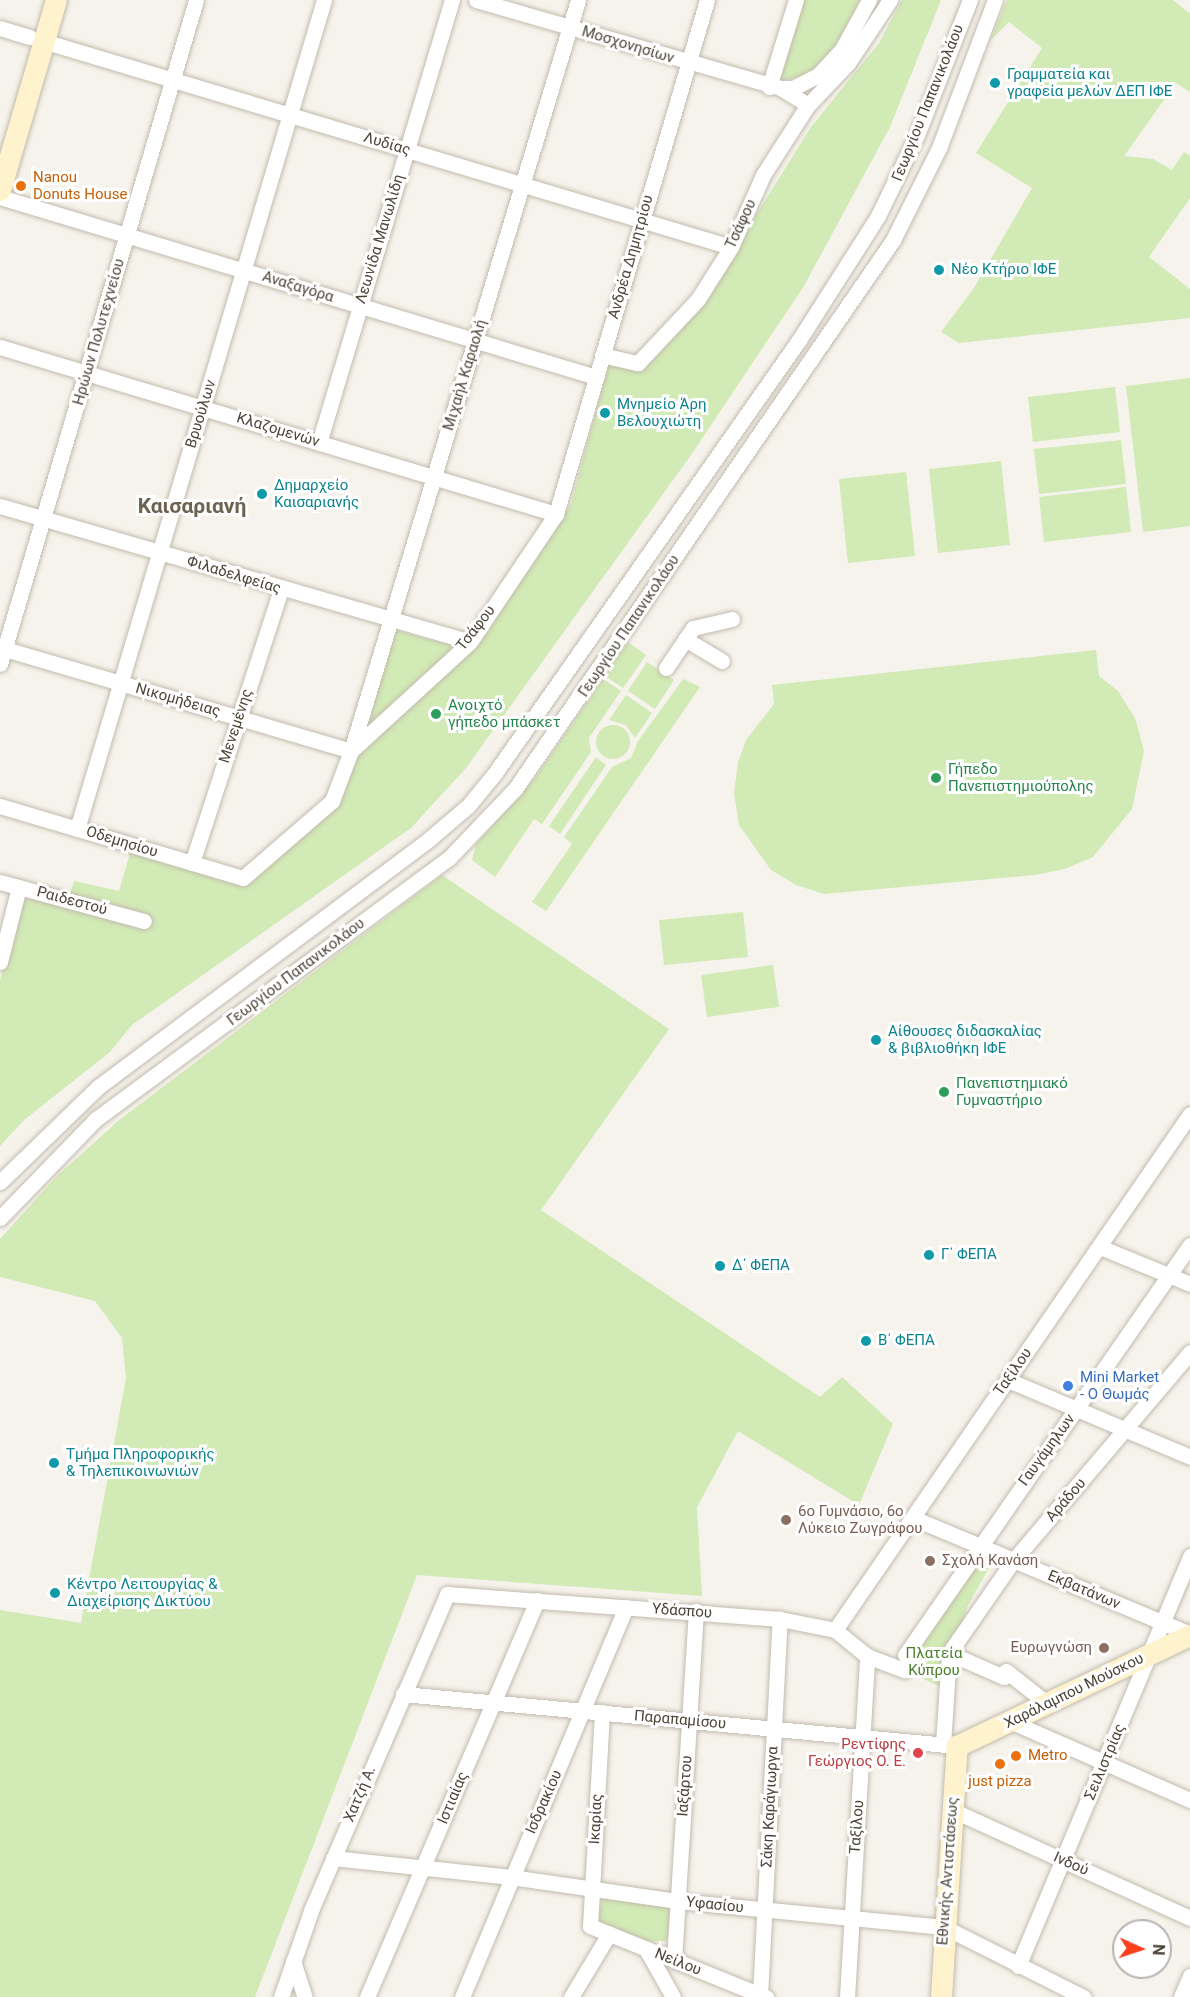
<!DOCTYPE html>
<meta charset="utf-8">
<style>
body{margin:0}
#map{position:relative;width:1190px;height:1997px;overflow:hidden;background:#f6f3ec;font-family:Roboto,sans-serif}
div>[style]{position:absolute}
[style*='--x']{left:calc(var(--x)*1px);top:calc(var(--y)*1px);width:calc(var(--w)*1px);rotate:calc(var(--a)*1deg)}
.green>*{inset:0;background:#d2eab5}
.round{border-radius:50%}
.roads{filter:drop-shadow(0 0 2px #c2bbae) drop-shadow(0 0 2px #c2bbae)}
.street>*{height:15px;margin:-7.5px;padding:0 7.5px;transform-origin:7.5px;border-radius:7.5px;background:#fff}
.secondary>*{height:21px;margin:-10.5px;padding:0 10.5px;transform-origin:10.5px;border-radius:10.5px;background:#fff3cd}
.dots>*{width:16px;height:16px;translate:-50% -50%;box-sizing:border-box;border:3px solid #fff;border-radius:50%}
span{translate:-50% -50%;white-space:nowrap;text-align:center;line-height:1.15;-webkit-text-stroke:6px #fff;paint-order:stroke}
.street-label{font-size:15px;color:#4b4439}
.culture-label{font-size:15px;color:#0d838f}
.left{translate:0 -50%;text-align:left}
.food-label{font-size:15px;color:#c56008}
.leisure-label{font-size:15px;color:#27864d}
.shop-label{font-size:15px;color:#366cbe}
.education-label{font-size:15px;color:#785e54}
.right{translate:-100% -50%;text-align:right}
.park-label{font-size:15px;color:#4a7f2a}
.health-label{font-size:15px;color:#be3a42}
.district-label{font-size:21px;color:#6e6250;font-weight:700}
.north{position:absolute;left:1112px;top:1919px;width:60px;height:60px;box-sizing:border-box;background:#fff;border:2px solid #b7b4b0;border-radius:50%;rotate:93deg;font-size:16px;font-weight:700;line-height:24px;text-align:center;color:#4b4439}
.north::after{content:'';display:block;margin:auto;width:21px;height:27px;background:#fc3f1d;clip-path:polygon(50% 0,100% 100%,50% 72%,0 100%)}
</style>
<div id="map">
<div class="green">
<i style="clip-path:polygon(800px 0,862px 0,855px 18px,826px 59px,807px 74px,784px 81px,775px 79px)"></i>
<i style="clip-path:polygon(902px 0,941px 0,890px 127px,804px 286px,691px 455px,466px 768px,411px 828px,132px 1025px,110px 1052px,24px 1120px,0 1146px,0 980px,21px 894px,67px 904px,74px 881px,119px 891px,131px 850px,244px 887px,337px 805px,395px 630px,469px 650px,571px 504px,609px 362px,641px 367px,696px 311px,811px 127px,879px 43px)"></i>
<i style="clip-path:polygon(1007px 0,1173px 0,1190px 14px,1190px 92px,1176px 83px,1124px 156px,1153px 159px,1172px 170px,1184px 152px,1190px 156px,1190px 198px,1149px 257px,1190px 289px,1190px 318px,959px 343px,941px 332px,974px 288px,1032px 188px,976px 153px,1042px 48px,1009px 22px,990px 41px)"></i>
<i style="clip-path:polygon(1190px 378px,1190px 526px,1143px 532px,1126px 386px)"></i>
<i style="clip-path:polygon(1115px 387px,1120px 432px,1033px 442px,1028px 397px)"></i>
<i style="clip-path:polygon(1121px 440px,1126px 484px,1039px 494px,1034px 449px)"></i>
<i style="clip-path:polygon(1001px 461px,1010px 545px,938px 553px,929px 469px)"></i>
<i style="clip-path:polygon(906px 472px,915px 556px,848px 563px,839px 479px)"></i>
<i style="clip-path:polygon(1126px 487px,1131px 532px,1044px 542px,1039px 497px)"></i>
<i style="clip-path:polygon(628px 642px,646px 655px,623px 688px,605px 676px)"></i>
<i style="clip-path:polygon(1096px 650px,1099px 676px,1118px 691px,1135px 718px,1144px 751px,1132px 809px,1093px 857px,1065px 869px,1035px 875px,824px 894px,796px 885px,771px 870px,739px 825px,734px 793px,738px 762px,746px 740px,774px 704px,772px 685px)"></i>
<i style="clip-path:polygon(647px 662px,674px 680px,655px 709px,628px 691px)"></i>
<i style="clip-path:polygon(603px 679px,621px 691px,589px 738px,591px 752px,542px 824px,534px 819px,495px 877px,472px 860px,476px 844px,535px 778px)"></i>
<i style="clip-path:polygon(683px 679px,700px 687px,546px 911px,532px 902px,572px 844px,564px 837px,612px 767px,631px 758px,638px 741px)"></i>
<i style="clip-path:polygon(626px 695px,652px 713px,635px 738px,626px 725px,609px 720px)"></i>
<i class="round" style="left:596px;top:725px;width:34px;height:34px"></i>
<i style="clip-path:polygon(596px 757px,606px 765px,560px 834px,549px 826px)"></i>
<i style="clip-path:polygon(442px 875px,669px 1029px,541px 1210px,820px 1397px,842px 1377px,893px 1424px,859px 1505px,738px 1431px,697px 1507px,702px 1596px,417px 1575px,255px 1997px,0 1997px,0 1610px,81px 1623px,126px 1378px,122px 1338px,95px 1301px,0 1277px,0 1239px,57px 1176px,118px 1121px)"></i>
<i style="clip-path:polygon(743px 912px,748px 957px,664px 965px,659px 920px)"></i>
<i style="clip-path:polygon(773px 965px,779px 1007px,707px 1017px,701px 975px)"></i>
<i style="clip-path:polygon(982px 1555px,993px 1561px,967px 1607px,954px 1657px,952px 1692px,904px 1670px)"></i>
<i style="clip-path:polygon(603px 1898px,670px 1908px,671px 1931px,666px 1941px,644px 1941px,602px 1924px,598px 1917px)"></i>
</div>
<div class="roads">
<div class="street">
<i style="--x:476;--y:0;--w:317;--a:16.1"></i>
<i style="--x:781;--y:88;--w:12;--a:0"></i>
<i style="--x:793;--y:88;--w:28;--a:-27"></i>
<i style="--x:818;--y:75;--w:35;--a:-47"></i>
<i style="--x:842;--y:49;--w:56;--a:-61.1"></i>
<i style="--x:0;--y:28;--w:31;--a:17"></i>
<i style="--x:43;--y:41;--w:718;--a:16.67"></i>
<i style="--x:769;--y:87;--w:91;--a:-72.8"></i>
<i style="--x:808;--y:105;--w:58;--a:-46.4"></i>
<i style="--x:848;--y:63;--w:76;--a:-56.3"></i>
<i style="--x:0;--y:197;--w:623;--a:16.81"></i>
<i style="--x:0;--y:347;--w:581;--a:16.72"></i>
<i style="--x:602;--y:355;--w:37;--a:13"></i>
<i style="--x:638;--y:363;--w:88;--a:-46.8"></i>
<i style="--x:698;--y:299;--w:62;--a:-57.6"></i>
<i style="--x:731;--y:247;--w:79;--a:-66"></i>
<i style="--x:763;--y:175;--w:83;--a:-57.3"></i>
<i style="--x:808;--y:105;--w:32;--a:-148"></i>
<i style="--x:319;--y:443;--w:463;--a:-73.3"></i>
<i style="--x:0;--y:506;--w:489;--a:16.1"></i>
<i style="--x:685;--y:639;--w:43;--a:30.7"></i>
<i style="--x:5;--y:649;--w:361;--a:16.4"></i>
<i style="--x:0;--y:664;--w:692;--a:-73.55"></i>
<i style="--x:666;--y:668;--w:48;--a:-56"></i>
<i style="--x:693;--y:628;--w:40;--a:-13"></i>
<i style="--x:351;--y:751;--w:161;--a:-42.5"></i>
<i style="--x:470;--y:642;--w:154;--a:-56.1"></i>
<i style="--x:556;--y:514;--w:536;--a:-73.63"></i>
<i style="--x:0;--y:806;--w:253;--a:16.5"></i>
<i style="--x:243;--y:878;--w:118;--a:-40.9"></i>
<i style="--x:332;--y:801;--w:53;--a:-69.2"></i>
<i style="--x:351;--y:751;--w:785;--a:-73.18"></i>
<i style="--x:77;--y:829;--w:865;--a:-73.41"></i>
<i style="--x:192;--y:863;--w:288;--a:-72"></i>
<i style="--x:0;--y:882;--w:149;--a:15.2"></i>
<i style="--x:0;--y:962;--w:77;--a:-75.8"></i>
<i style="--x:0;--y:1182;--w:136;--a:-44.1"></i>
<i style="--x:98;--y:1087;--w:412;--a:-36.8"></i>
<i style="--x:428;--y:840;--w:52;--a:-40.4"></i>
<i style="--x:468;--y:806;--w:43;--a:-50.7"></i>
<i style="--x:495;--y:773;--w:529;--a:-54.93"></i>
<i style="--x:799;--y:340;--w:147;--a:-57.5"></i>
<i style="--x:878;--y:216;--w:90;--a:-64.3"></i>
<i style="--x:917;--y:135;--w:145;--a:-68.6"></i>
<i style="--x:0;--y:1218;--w:138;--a:-45.9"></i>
<i style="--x:96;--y:1119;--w:439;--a:-36.5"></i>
<i style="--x:449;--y:858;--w:95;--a:-46.3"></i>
<i style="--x:515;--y:789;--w:667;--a:-55.45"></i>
<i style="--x:893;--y:240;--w:103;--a:-63.4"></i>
<i style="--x:939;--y:148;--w:158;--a:-69.3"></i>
<i style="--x:1100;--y:1247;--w:97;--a:22.3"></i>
<i style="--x:1008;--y:1380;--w:198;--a:22.9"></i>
<i style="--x:913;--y:1518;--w:300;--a:22.7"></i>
<i style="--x:835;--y:1630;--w:626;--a:-55.47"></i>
<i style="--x:949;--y:1653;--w:60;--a:23.6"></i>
<i style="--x:1004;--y:1677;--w:6;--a:-72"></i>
<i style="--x:1006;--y:1671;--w:53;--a:38.2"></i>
<i style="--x:905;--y:1655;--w:499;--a:-55.2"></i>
<i style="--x:403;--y:1694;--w:556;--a:5.36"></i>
<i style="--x:602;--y:1712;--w:214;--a:93.2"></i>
<i style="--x:590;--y:1926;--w:190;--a:22"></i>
<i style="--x:1012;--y:1722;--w:194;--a:23.7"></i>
<i style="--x:943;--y:1744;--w:91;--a:-86.2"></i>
<i style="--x:949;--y:1653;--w:112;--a:-55.2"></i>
<i style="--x:1013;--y:1561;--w:274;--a:-49.7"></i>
<i style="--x:952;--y:1810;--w:261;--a:24.4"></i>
<i style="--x:333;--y:1858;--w:179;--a:6.1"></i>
<i style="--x:511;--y:1877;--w:169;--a:8.2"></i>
<i style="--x:678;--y:1901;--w:267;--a:5.6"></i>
<i style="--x:944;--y:1927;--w:156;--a:26.7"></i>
<i style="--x:646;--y:1949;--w:55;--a:60.6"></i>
<i style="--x:674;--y:1960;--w:350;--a:-86.4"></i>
<i style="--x:293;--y:1961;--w:38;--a:72"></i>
<i style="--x:1018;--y:1966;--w:445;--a:-67.2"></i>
<i style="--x:281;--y:1997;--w:94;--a:-70.8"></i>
<i style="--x:312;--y:1908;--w:342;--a:-66.7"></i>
<i style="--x:447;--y:1594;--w:334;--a:4.3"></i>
<i style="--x:780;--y:1619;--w:56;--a:11.3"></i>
<i style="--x:835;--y:1630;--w:41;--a:39.1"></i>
<i style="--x:867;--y:1656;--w:40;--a:21"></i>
<i style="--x:367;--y:1997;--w:432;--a:-66.8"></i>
<i style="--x:462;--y:1997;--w:423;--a:-67.2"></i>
<i style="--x:571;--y:1997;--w:74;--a:-58.9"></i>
<i style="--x:755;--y:1997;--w:5;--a:-22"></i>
<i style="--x:760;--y:1995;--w:377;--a:-87"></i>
<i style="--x:847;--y:1997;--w:342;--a:-86.6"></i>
<i style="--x:1181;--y:1997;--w:23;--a:-67"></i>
</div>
<div class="secondary">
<i style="--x:0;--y:190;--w:198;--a:-73.6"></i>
<i style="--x:941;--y:1997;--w:252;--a:-86.4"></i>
<i style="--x:957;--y:1746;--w:258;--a:-25.5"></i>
</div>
</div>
<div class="dots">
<i style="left:995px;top:83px;background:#0f9aa8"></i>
<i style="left:21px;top:186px;background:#e8710a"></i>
<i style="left:939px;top:270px;background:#0f9aa8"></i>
<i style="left:605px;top:413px;background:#0f9aa8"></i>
<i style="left:262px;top:494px;background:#0f9aa8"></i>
<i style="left:436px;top:714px;background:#2e9e5b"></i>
<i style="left:936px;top:778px;background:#2e9e5b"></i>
<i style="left:876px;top:1040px;background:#0f9aa8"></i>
<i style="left:944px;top:1092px;background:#2e9e5b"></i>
<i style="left:929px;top:1255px;background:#0f9aa8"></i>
<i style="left:720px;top:1266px;background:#0f9aa8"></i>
<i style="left:866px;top:1341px;background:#0f9aa8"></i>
<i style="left:1068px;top:1386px;background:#3f7fe0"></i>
<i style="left:54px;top:1463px;background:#0f9aa8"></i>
<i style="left:786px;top:1520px;background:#8d6e63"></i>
<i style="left:930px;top:1561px;background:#8d6e63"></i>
<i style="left:55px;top:1593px;background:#0f9aa8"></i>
<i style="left:1104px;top:1648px;background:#8d6e63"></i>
<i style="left:918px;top:1753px;background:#e0444e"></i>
<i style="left:1016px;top:1756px;background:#e8710a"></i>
<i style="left:1000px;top:1764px;background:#e8710a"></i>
</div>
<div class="street-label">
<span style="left:628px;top:45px;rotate:17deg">Μοσχονησίων</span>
<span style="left:928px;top:103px;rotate:-68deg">Γεωργίου Παπανικολάου</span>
<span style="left:387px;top:144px;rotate:17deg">Λυδίας</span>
<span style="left:741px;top:224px;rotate:-65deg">Τσάφου</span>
<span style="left:380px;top:239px;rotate:-73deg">Λεωνίδα Μανωλίδη</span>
<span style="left:631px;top:257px;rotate:-74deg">Ανδρέα Δημητρίου</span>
<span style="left:298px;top:287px;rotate:17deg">Αναξαγόρα</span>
<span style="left:99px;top:332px;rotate:-74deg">Ηρώων Πολυτεχνείου</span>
<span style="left:465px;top:375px;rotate:-73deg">Μιχαήλ Καραολή</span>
<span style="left:201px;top:414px;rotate:-73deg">Βρυούλων</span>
<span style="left:278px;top:430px;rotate:17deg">Κλαζομενών</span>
<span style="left:234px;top:575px;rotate:17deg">Φιλαδελφείας</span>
<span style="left:629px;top:626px;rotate:-56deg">Γεωργίου Παπανικολάου</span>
<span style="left:476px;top:628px;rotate:-52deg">Τσάφου</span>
<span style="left:178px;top:700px;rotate:16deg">Νικομήδειας</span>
<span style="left:236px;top:726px;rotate:-72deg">Μενεμένης</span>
<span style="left:122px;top:842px;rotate:17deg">Οδεμησίου</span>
<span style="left:72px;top:901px;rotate:15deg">Ραιδεστού</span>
<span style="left:296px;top:972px;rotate:-37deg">Γεωργίου Παπανικολάου</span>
<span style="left:1013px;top:1372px;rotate:-55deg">Ταξίλου</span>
<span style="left:1047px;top:1450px;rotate:-54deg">Γαυγάμηλων</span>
<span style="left:1066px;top:1500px;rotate:-49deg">Αράδου</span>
<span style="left:1084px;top:1590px;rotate:23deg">Εκβατάνων</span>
<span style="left:682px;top:1611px;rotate:4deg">Υδάσπου</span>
<span style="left:1074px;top:1691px;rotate:-26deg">Χαράλαμπου Μούσκου</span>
<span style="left:680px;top:1720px;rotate:5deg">Παραπαμίσου</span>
<span style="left:1105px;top:1762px;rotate:-67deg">Σειλιστρίας</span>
<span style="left:685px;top:1786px;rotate:-86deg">Ιαξάρτου</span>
<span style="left:360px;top:1794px;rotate:-67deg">Χατζή Α.</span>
<span style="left:453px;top:1798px;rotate:-67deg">Ιστιαίας</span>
<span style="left:544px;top:1802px;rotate:-66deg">Ισδρακίου</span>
<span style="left:770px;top:1807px;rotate:-87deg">Σάκη Καράγιωργα</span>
<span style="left:596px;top:1819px;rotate:-87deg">Ικαρίας</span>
<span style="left:857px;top:1827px;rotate:-86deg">Ταξίλου</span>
<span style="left:1071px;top:1864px;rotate:24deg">Ινδού</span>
<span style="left:948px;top:1871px;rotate:-86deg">Εθνικής Αντιστάσεως</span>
<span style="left:715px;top:1905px;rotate:6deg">Υφασίου</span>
<span style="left:678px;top:1962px;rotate:22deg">Νείλου</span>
</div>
<div class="culture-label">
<span class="left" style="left:1007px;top:83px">Γραμματεία και<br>γραφεία μελών ΔΕΠ ΙΦΕ</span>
<span class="left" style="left:951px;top:270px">Νέο Κτήριο ΙΦΕ</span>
<span class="left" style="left:617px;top:413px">Μνημείο Άρη<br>Βελουχιώτη</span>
<span class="left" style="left:274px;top:494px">Δημαρχείο<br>Καισαριανής</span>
<span class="left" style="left:888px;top:1040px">Αίθουσες διδασκαλίας<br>&amp; βιβλιοθήκη ΙΦΕ</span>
<span class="left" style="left:941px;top:1255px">Γ΄ ΦΕΠΑ</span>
<span class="left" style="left:732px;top:1266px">Δ΄ ΦΕΠΑ</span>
<span class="left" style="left:878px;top:1341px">Β΄ ΦΕΠΑ</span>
<span class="left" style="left:66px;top:1463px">Τμήμα Πληροφορικής<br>&amp; Τηλεπικοινωνιών</span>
<span class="left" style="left:67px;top:1593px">Κέντρο Λειτουργίας &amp;<br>Διαχείρισης Δικτύου</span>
</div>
<div class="food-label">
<span class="left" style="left:33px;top:186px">Nanou<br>Donuts House</span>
<span class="left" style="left:1028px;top:1756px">Metro</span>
<span style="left:1000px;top:1782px">just pizza</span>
</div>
<div class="leisure-label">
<span class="left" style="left:448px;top:714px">Ανοιχτό<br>γήπεδο μπάσκετ</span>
<span class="left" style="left:948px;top:778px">Γήπεδο<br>Πανεπιστημιούπολης</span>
<span class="left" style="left:956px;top:1092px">Πανεπιστημιακό<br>Γυμναστήριο</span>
</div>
<div class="shop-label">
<span class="left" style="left:1080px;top:1386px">Mini Market<br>- Ο Θωμάς</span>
</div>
<div class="education-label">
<span class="left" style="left:798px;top:1520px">6ο Γυμνάσιο, 6ο<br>Λύκειο Ζωγράφου</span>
<span class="left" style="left:942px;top:1561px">Σχολή Κανάση</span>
<span class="right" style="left:1092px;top:1648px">Ευρωγνώση</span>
</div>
<div class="park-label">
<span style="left:934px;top:1662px">Πλατεία<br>Κύπρου</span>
</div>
<div class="health-label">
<span class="right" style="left:906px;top:1753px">Ρεντίφης<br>Γεώργιος Ο. Ε.</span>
</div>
<div class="district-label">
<span style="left:192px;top:506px">Καισαριανή</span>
</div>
<div class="north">N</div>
</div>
